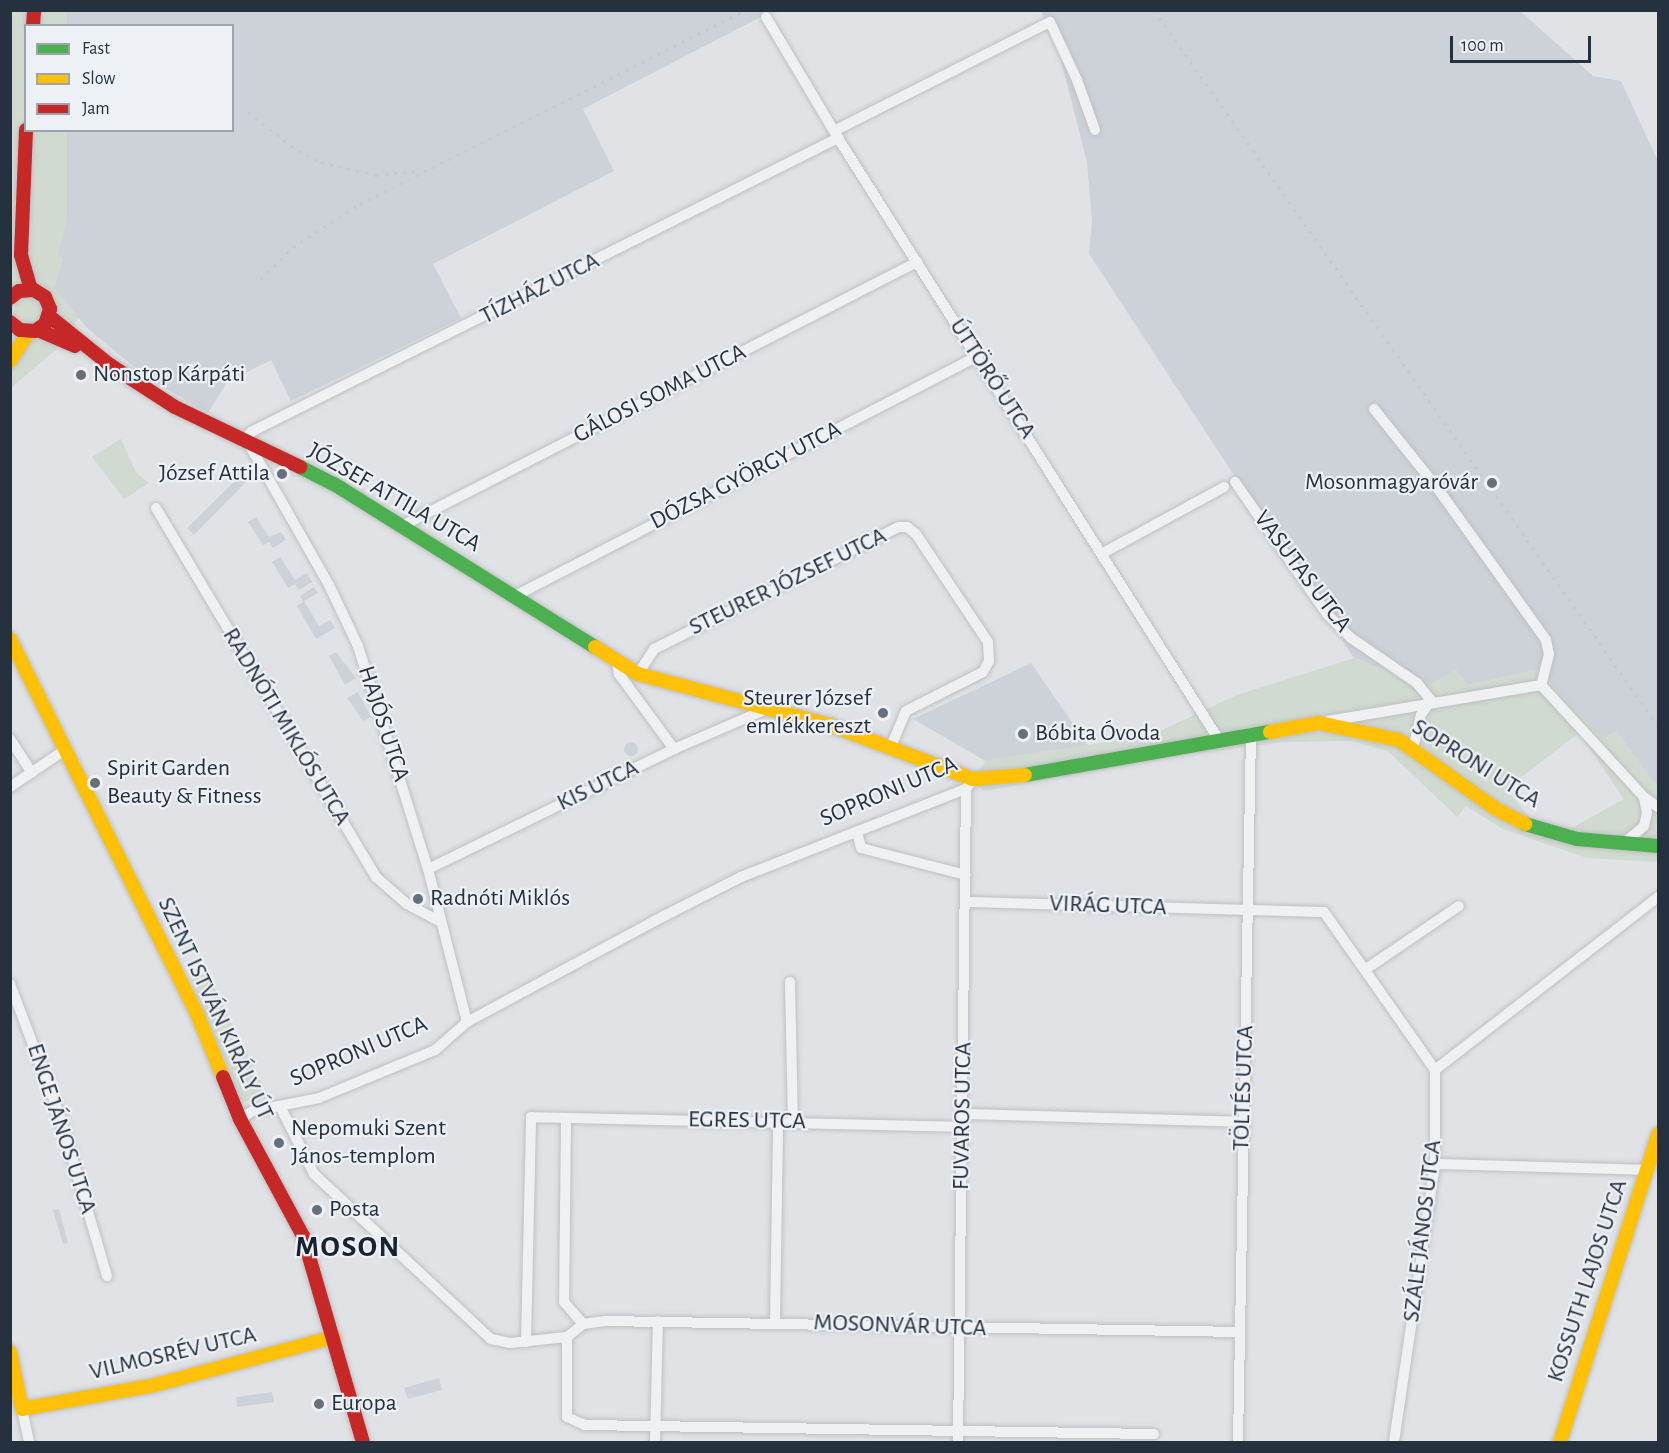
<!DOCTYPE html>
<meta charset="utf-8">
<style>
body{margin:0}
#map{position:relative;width:1669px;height:1453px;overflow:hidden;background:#e0e2e5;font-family:"Alegreya Sans",sans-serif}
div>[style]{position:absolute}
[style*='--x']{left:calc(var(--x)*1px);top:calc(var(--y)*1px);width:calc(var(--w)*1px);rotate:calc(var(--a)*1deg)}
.built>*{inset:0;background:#cdd2d9}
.round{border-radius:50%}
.green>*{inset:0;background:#d1dad0}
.roads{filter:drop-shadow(0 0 2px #bec0c3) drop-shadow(0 0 2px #bec0c3)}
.street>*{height:10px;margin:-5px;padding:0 5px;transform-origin:5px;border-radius:5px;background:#eff0f2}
.fast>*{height:14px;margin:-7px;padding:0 7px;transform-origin:7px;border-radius:7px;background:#4caf50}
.slow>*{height:14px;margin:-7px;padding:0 7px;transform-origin:7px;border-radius:7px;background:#ffc107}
.jam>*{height:14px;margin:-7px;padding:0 7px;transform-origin:7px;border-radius:7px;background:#c62828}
.rail>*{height:3px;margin-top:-1.5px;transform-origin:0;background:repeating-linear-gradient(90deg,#c8cacd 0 3px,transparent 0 9px)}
.dots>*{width:16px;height:16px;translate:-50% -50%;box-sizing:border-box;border:3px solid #edf1f6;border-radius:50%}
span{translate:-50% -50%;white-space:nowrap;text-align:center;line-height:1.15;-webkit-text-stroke:4.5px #edf1f6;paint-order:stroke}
.street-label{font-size:24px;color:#263140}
.poi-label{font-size:24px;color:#263140}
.left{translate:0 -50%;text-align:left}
.right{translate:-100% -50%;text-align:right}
.district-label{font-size:30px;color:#182230;font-weight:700;letter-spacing:1.5px}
.frame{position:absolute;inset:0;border:12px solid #263140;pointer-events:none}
.legend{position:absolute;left:24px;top:24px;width:210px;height:108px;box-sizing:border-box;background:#edf1f6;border:2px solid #9da4ad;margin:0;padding:8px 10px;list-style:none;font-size:18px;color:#263140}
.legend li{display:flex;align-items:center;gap:12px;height:30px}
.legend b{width:30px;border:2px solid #9da4ad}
.scale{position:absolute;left:1450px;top:36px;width:141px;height:27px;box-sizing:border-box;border:3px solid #263140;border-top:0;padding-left:8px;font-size:18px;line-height:21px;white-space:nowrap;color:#263140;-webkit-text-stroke:4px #edf1f6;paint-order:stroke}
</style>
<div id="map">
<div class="built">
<i style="clip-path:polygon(67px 11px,772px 11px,583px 109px,614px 171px,433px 264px,461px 318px,291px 401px,271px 360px,227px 382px,208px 413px,148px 378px,87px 328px,54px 288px,63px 258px,57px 256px,67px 217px,67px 131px,232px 130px,232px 26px,67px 25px)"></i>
<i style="clip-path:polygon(1041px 11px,1520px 11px,1593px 76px,1621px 81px,1658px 161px,1658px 788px,1616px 731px,1603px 739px,1538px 670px,1467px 685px,1456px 670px,1415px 693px,1399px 676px,1354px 658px,1089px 254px,1092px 221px,1087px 162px,1057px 45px)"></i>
<i style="clip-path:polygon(242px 474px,248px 480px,194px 535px,187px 528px)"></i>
<i style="clip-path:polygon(256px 517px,269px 537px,281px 532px,286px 540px,273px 548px,269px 542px,263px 545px,248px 522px)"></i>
<i style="clip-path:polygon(280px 557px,295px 580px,307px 573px,312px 582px,299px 590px,295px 584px,288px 588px,272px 562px)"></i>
<i style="clip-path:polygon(314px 587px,318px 593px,304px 601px,319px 626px,330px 620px,335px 628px,316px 639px,297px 606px,303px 602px,300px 596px)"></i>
<i style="clip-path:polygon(336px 652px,356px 678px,345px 685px,329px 656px)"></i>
<i style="clip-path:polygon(1031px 663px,1090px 748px,996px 767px,913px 719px)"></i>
<i style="clip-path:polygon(358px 692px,371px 717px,363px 721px,347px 698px)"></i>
<i class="round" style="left:624px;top:742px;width:14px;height:14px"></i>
<i style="clip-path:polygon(59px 1209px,68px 1243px,63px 1244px,53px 1210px)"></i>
<i style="clip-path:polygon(439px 1378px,442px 1390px,408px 1399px,404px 1388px)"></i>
<i style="clip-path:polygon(272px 1392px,274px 1402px,237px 1407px,236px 1397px)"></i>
</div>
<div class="green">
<i style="clip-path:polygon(11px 11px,67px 11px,67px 25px,26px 26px,26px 130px,67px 131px,67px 217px,57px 255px,63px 258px,54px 288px,79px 317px,59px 347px,11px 388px)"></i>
<i style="clip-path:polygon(121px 439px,136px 472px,149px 483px,124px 499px,92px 457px)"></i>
<i style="clip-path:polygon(evenodd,1354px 658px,1399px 676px,1415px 693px,1456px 670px,1467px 685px,1538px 669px,1603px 739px,1616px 731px,1658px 788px,1658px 862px,1587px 858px,1503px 829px,1466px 806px,1457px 817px,1388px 751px,1351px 741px,1283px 742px,1190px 754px,984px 791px,973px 779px,986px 760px,1149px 736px,1237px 695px,1354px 658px,1579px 733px,1624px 799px,1570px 829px,1531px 819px,1506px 789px,1579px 733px)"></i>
<i style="clip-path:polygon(207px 972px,224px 1008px,270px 1098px,240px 1102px,191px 980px)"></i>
</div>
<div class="roads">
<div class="street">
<i style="--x:766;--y:17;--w:141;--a:59.2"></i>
<i style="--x:838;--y:138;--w:712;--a:57.67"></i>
<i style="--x:834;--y:131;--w:242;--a:-26.8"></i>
<i style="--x:1050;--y:22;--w:64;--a:65"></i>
<i style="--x:1077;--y:80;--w:53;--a:70.2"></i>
<i style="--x:1374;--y:409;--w:102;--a:51.3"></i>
<i style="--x:1438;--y:489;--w:186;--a:54.4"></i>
<i style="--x:1546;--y:640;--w:14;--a:78"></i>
<i style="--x:1549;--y:654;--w:32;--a:104"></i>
<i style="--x:243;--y:442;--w:13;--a:-51"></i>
<i style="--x:251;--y:432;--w:657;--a:-26.6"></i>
<i style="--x:250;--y:446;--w:160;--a:60.4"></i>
<i style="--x:329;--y:585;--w:68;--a:64.6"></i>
<i style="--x:358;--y:646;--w:234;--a:72.6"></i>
<i style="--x:428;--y:869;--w:158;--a:75.7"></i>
<i style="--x:1235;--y:482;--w:161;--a:55.1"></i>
<i style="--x:1327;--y:614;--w:34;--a:45"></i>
<i style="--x:1351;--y:638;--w:80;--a:34.3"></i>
<i style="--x:1417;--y:683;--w:22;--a:51"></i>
<i style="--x:156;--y:508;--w:430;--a:59.2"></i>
<i style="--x:376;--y:877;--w:41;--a:41.1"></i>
<i style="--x:407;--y:904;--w:38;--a:28"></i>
<i style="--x:402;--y:526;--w:579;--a:-27.14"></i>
<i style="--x:1103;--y:553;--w:138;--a:-28.6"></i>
<i style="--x:515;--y:596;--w:522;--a:-27.4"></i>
<i style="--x:617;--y:663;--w:11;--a:80"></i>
<i style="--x:619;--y:674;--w:93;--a:53.7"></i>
<i style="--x:638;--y:674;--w:30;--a:-57"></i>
<i style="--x:654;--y:649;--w:274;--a:-26.5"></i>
<i style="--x:899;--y:527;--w:8;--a:0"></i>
<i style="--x:907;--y:527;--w:11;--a:38"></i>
<i style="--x:916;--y:534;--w:130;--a:56.3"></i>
<i style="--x:988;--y:642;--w:19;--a:87"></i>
<i style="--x:989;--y:661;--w:13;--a:119"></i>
<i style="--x:983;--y:672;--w:86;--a:153.1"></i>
<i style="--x:906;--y:711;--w:39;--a:113"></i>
<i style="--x:1541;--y:685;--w:152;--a:47.4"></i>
<i style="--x:1644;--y:797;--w:17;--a:36"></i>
<i style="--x:1328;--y:721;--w:216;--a:-9.6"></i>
<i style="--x:10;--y:739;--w:40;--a:57.1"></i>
<i style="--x:1413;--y:749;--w:35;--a:-77"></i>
<i style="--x:1421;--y:715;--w:18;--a:-56"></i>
<i style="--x:10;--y:787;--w:68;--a:-34.2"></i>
<i style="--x:857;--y:832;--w:16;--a:76"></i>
<i style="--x:861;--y:848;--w:108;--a:14.4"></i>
<i style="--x:1624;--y:843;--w:26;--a:-40"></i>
<i style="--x:1644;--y:826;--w:13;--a:-77"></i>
<i style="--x:1647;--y:813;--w:16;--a:-101"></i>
<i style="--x:428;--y:869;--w:274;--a:-26"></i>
<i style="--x:674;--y:749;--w:103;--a:-23.3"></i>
<i style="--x:966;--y:902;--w:358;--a:1.6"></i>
<i style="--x:1324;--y:912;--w:193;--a:54.9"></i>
<i style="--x:1435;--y:1070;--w:94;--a:90"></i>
<i style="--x:1435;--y:1164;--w:281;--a:98.4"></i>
<i style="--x:1366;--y:969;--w:112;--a:-34.1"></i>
<i style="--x:790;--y:982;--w:140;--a:88.8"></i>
<i style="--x:10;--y:984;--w:138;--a:69.2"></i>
<i style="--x:59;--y:1113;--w:170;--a:73.6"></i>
<i style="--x:1435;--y:1070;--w:282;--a:-37.8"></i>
<i style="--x:281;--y:1108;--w:74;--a:63.4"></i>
<i style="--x:314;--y:1174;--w:242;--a:43"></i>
<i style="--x:491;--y:1339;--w:19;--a:12"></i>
<i style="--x:510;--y:1343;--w:57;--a:-6"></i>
<i style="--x:963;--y:1114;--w:280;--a:1.6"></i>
<i style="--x:240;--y:1119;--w:15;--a:-32"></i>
<i style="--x:253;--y:1111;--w:67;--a:-11.1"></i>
<i style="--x:319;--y:1098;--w:126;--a:-22.5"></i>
<i style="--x:435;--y:1050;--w:43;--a:-41.2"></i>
<i style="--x:467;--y:1022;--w:226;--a:-28.3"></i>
<i style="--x:666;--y:915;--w:84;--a:-26.9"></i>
<i style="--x:741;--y:877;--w:242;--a:-21.4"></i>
<i style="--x:966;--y:789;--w:12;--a:-55"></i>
<i style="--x:566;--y:1119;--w:183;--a:90.6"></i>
<i style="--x:564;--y:1302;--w:29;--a:49"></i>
<i style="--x:1435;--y:1164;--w:212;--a:1.6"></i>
<i style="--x:775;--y:1322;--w:200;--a:-89.1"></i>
<i style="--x:567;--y:1337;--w:21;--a:-39"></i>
<i style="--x:583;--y:1324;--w:22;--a:-8"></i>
<i style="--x:605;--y:1321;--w:634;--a:0.99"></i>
<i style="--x:567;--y:1337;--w:80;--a:90"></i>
<i style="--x:567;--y:1417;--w:20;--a:24"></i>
<i style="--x:585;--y:1425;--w:569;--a:0.91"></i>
<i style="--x:526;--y:1342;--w:225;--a:-88.7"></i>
<i style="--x:531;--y:1117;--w:431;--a:1.3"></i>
<i style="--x:22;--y:1409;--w:34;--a:78"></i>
<i style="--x:655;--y:1442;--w:121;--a:-88.6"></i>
<i style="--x:958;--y:1442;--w:653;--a:-89.3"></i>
<i style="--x:1238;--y:1442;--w:709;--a:-88.95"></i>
</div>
<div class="fast">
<i style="--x:300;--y:467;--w:38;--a:27"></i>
<i style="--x:334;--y:484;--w:308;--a:32"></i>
<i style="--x:1025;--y:775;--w:249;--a:-10"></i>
<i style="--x:1525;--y:824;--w:54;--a:16.1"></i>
<i style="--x:1577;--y:839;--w:81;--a:4.9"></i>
</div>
<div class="slow">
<i style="--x:10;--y:361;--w:35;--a:-57"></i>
<i style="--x:10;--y:639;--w:419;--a:63.5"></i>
<i style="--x:197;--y:1014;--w:68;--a:67.6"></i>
<i style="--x:595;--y:647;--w:51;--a:32.1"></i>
<i style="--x:638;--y:674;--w:199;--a:14.9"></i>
<i style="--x:830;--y:725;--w:153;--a:20.7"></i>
<i style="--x:973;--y:779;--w:52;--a:-4.4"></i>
<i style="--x:1270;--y:732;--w:50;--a:-10.4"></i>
<i style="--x:1319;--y:723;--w:82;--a:12"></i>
<i style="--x:1399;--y:740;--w:119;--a:35.4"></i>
<i style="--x:1496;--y:809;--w:33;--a:27"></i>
<i style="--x:10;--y:1352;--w:58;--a:78.1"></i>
<i style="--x:22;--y:1409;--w:135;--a:-10.2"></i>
<i style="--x:155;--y:1385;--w:185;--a:-15"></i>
<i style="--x:1560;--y:1442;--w:323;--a:-72.3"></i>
</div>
<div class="jam">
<i style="--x:33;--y:26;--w:16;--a:-86"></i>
<i style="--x:26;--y:130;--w:125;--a:92.3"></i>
<i style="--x:21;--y:255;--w:35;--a:74"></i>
<i style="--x:10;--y:298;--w:11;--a:-38"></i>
<i style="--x:19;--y:291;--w:15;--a:-4"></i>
<i style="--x:34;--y:290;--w:13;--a:32"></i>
<i style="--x:45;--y:297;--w:13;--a:67"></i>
<i style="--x:50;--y:309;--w:16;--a:108"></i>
<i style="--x:45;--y:324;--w:12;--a:145"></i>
<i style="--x:35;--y:331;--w:15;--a:-176"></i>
<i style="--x:20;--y:330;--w:13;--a:-141"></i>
<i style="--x:49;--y:316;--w:78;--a:38.8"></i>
<i style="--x:110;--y:365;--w:77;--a:32.9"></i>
<i style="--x:175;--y:407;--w:139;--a:25.6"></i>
<i style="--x:38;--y:330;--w:40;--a:23.4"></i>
<i style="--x:223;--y:1077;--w:45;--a:68"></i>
<i style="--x:240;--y:1119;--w:133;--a:61.7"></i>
<i style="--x:303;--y:1236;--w:215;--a:73.8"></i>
</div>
</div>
<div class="rail">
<i style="--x:1154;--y:10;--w:876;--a:54.86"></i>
<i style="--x:248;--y:112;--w:63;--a:38"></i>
<i style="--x:298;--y:151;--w:25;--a:26"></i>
<i style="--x:321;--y:162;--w:57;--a:13.3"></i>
<i style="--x:376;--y:175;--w:40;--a:-5.7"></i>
<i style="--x:261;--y:279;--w:45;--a:-45"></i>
<i style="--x:293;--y:247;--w:80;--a:-32.7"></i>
<i style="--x:360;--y:204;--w:432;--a:-26.7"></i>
</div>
<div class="dots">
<i style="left:81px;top:375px;background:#676f7a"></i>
<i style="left:282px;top:474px;background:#676f7a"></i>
<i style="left:1492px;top:483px;background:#676f7a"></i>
<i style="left:883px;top:713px;background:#676f7a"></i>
<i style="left:1023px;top:734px;background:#676f7a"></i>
<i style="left:95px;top:783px;background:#676f7a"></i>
<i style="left:418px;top:899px;background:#676f7a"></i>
<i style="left:279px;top:1143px;background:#676f7a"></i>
<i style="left:317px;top:1210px;background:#676f7a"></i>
<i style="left:319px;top:1404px;background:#676f7a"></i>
</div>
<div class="street-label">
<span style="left:540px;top:289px;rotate:-27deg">TÍZHÁZ UTCA</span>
<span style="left:992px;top:379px;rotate:57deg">ÚTTÖRŐ UTCA</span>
<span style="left:660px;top:394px;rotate:-27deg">GÁLOSI SOMA UTCA</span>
<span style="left:746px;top:476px;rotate:-27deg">DÓZSA GYÖRGY UTCA</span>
<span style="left:394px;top:498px;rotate:30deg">JÓZSEF ATTILA UTCA</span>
<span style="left:1302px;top:572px;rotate:53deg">VASUTAS UTCA</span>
<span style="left:788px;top:582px;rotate:-26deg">STEURER JÓZSEF UTCA</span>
<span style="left:383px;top:724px;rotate:72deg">HAJÓS UTCA</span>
<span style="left:286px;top:727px;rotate:59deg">RADNÓTI MIKLÓS UTCA</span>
<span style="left:1476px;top:764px;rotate:32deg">SOPRONI UTCA</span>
<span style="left:598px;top:786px;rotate:-26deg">KIS UTCA</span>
<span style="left:889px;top:792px;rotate:-23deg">SOPRONI UTCA</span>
<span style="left:1108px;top:906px;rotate:2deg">VIRÁG UTCA</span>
<span style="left:215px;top:1009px;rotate:65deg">SZENT ISTVÁN KIRÁLY ÚT</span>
<span style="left:359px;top:1052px;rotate:-23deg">SOPRONI UTCA</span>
<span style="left:1244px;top:1088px;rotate:-88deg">TÖLTÉS UTCA</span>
<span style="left:963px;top:1116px;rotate:-89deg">FUVAROS UTCA</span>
<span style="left:747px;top:1121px;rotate:1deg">EGRES UTCA</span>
<span style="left:61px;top:1129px;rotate:72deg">ENGE JÁNOS UTCA</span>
<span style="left:1423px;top:1231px;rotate:-83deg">SZÁLE JÁNOS UTCA</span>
<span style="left:1588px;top:1281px;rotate:-72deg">KOSSUTH LAJOS UTCA</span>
<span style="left:900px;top:1326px;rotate:2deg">MOSONVÁR UTCA</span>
<span style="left:173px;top:1354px;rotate:-13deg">VILMOSRÉV UTCA</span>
</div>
<div class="poi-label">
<span class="left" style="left:93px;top:375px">Nonstop Kárpáti</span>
<span class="right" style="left:270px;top:474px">József Attila</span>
<span class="right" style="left:1478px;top:483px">Mosonmagyaróvár</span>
<span class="right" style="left:871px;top:713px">Steurer József<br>emlékkereszt</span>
<span class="left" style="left:1035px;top:734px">Bóbita Óvoda</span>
<span class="left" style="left:107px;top:783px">Spirit Garden<br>Beauty &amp; Fitness</span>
<span class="left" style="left:430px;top:899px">Radnóti Miklós</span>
<span class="left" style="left:291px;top:1143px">Nepomuki Szent<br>János-templom</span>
<span class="left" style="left:329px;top:1210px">Posta</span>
<span class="left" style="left:331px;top:1404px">Europa</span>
</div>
<div class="district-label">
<span style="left:348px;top:1247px">MOSON</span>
</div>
<div class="frame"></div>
<ul class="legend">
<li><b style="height:8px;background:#4caf50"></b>Fast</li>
<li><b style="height:8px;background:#ffc107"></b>Slow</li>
<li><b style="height:8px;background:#c62828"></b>Jam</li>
</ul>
<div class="scale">100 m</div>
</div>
